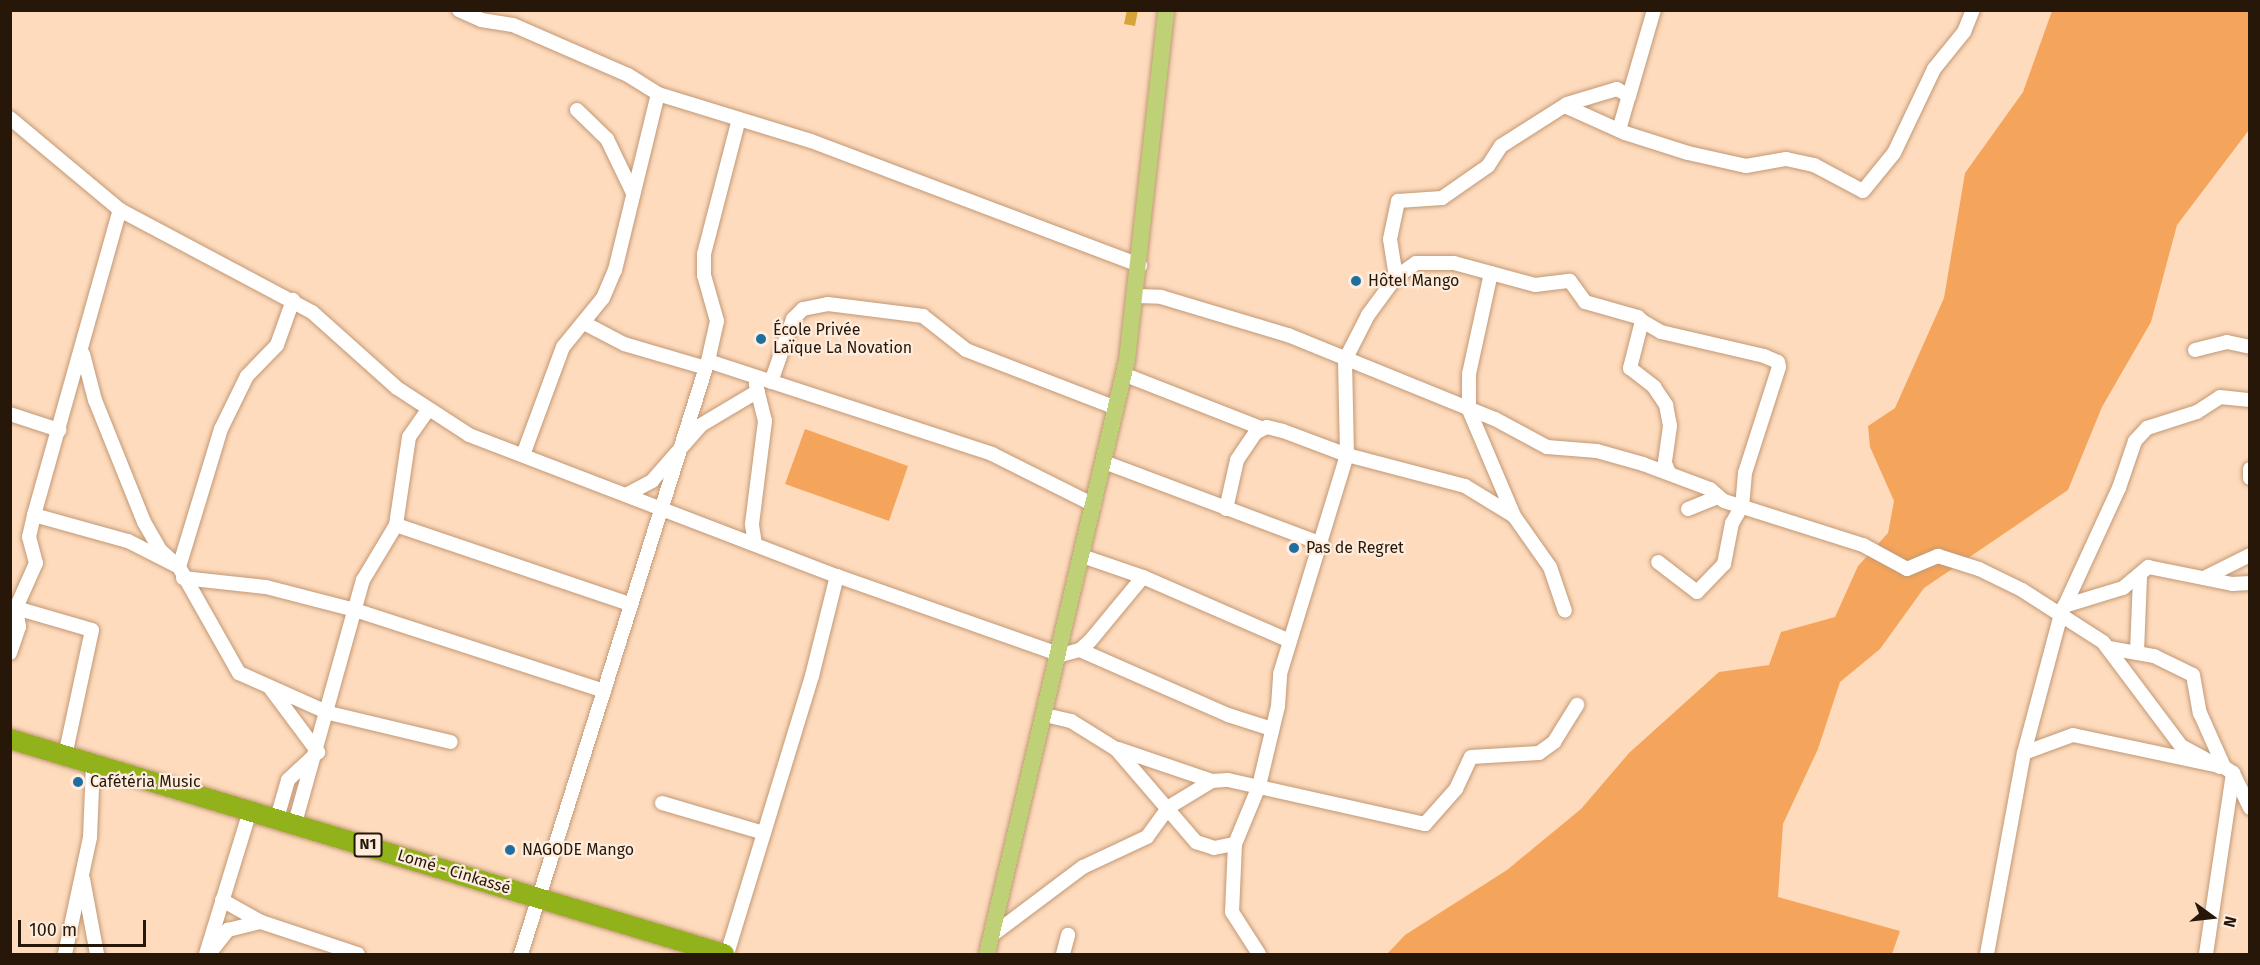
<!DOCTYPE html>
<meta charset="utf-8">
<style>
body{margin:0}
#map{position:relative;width:2260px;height:965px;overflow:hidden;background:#fedbbd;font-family:"Fira Sans",sans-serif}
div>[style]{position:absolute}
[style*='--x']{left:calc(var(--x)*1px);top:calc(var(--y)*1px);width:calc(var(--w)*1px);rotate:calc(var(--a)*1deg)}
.green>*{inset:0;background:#f5a55b}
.building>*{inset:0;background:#d7a437}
.roads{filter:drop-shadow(0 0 2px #c29874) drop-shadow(0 0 2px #c29874)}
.minor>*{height:14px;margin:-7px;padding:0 7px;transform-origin:7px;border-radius:7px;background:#fff}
.major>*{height:16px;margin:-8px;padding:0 8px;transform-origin:8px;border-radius:8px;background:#bed177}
.highway>*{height:20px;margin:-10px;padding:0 10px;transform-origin:10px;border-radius:10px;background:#92b21c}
.dots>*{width:16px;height:16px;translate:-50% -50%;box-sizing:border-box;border:3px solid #feecdd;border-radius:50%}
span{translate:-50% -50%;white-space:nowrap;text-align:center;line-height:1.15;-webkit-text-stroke:4.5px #feecdd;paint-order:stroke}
.shield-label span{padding:2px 4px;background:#feecdd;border:2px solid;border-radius:4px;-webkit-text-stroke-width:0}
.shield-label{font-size:15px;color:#261709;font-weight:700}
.poi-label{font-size:16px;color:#261709}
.left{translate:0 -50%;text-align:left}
.street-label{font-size:16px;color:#261709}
.frame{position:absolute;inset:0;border:12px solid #261709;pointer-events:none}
.north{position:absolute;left:2182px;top:887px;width:60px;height:60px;-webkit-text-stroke:4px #feecdd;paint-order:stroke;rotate:105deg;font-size:16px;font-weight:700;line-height:24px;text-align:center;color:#261709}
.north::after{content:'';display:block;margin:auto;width:21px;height:27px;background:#261709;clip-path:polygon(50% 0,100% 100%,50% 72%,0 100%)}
.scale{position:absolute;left:18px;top:920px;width:128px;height:27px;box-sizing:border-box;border:3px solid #261709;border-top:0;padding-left:8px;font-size:18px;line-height:21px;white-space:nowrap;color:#261709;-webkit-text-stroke:4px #feecdd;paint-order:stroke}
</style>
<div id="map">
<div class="green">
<i style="clip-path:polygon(2052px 11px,2249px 11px,2249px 130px,2177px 225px,2151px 322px,2102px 407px,2068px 490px,1924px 588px,1880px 649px,1840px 682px,1818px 749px,1783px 824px,1778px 897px,1900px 931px,1892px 954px,1387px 954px,1405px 935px,1507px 870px,1581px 809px,1629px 753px,1719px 672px,1769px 665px,1781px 632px,1835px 617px,1858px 566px,1888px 533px,1894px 501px,1870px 447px,1868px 426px,1895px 408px,1944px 298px,1965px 173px,2023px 92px)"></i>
<i style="clip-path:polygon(805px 429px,908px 466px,889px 521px,785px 484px)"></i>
</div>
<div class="building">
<i style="clip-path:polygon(1127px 10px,1138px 10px,1135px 26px,1124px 24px)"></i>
</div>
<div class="roads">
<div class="minor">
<i style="--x:459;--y:10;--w:24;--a:24"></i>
<i style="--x:481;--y:20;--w:32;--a:9"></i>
<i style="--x:513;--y:25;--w:125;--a:23.5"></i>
<i style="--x:628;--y:75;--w:36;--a:32"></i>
<i style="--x:658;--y:94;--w:160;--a:17.1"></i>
<i style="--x:811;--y:141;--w:352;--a:20.7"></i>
<i style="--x:1565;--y:106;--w:66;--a:24.2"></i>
<i style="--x:1625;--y:133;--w:66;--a:17.6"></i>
<i style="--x:1688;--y:153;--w:59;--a:12.6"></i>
<i style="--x:1746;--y:166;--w:41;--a:-9.9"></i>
<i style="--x:1786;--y:159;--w:29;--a:12"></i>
<i style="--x:1814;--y:165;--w:55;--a:28"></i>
<i style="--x:1863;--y:191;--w:49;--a:-50.8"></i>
<i style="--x:1894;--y:153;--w:93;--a:-64.5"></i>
<i style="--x:1934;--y:69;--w:48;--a:-51"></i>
<i style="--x:1964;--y:32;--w:24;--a:-68"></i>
<i style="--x:577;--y:110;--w:42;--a:44"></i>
<i style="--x:607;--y:139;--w:58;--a:64.3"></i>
<i style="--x:10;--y:118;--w:143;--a:39.9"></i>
<i style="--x:120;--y:210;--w:217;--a:28"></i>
<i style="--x:312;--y:312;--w:114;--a:41.8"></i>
<i style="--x:397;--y:388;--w:86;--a:33.1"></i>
<i style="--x:469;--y:435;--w:394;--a:21"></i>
<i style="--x:837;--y:576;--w:238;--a:19.4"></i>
<i style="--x:1061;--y:655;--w:20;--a:-15"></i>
<i style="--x:1080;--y:650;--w:13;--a:-42"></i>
<i style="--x:1090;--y:641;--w:83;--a:-50.4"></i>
<i style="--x:1619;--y:130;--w:35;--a:-74"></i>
<i style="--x:1491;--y:273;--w:103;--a:102.3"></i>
<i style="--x:1469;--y:374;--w:36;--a:90"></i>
<i style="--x:1469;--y:410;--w:115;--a:67"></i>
<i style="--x:1396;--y:277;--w:38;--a:-99"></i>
<i style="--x:1390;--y:239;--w:39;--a:-78"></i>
<i style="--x:1398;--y:201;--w:44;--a:-3.9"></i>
<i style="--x:1442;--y:198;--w:56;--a:-34.8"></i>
<i style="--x:1488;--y:166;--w:24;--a:-57"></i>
<i style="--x:1501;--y:146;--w:78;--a:-32.5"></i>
<i style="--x:1567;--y:104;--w:52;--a:-16.7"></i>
<i style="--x:1617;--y:89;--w:14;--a:30"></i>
<i style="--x:1629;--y:96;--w:90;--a:-73.8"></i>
<i style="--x:1137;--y:296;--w:24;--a:2"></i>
<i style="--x:1161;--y:297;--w:133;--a:16.7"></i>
<i style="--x:1288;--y:335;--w:223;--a:22.1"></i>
<i style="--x:1495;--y:419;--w:59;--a:28.3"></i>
<i style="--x:1547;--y:447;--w:50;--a:4.6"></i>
<i style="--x:1597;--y:451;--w:48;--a:15.8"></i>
<i style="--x:1643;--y:464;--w:72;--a:20.5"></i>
<i style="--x:1710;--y:489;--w:18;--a:41"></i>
<i style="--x:1724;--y:501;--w:146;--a:17.6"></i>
<i style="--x:1863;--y:545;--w:50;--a:28.6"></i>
<i style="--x:1907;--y:569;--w:34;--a:-23"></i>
<i style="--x:1938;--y:556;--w:43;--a:17.6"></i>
<i style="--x:1979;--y:569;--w:48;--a:26"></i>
<i style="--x:2022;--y:590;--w:96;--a:32.7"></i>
<i style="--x:2103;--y:642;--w:130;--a:53.1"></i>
<i style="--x:2181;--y:746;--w:44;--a:28.3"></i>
<i style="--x:1642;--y:321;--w:22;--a:30"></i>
<i style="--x:1661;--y:332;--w:106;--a:13.1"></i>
<i style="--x:1764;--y:356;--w:15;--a:23"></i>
<i style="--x:1778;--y:362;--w:5;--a:79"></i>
<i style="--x:1779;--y:367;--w:111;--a:107.8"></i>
<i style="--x:1745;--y:473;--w:33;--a:95"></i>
<i style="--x:1742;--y:506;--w:20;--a:120"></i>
<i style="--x:1732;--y:523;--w:42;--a:101"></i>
<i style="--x:1724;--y:564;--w:39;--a:134"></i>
<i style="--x:1697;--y:592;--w:49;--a:-142.4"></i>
<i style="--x:584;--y:323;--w:45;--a:27.7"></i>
<i style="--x:624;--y:344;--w:85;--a:16.3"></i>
<i style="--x:2195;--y:350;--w:33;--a:-14"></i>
<i style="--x:2227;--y:342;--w:24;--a:12"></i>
<i style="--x:83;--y:354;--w:48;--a:75.4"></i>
<i style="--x:95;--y:400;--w:131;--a:68.1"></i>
<i style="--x:144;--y:522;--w:34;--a:60"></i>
<i style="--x:161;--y:551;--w:24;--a:42"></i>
<i style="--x:179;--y:567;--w:122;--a:60.5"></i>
<i style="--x:239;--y:673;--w:98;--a:24"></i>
<i style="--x:329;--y:713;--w:125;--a:13.4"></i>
<i style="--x:708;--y:361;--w:299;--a:18.1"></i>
<i style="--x:992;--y:454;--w:114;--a:26.6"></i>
<i style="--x:1123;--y:374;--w:148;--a:21.4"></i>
<i style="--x:771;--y:382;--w:67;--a:-70.8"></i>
<i style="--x:793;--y:319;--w:14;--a:-45"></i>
<i style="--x:803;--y:309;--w:25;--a:-11"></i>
<i style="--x:828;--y:304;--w:96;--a:7.2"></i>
<i style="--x:923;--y:316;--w:55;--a:38.3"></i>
<i style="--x:966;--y:350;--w:161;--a:21.1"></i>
<i style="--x:10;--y:414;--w:52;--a:18.1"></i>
<i style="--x:523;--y:455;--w:115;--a:-69.7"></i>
<i style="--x:563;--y:347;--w:63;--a:-50.8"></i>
<i style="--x:603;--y:298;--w:30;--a:-67"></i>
<i style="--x:615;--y:270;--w:181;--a:-76.3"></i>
<i style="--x:1104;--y:462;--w:233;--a:20.6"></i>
<i style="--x:2250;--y:469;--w:9;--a:90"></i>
<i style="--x:626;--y:495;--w:30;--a:-28"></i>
<i style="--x:652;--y:481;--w:74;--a:-48.8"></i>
<i style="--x:701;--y:425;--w:66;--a:-30.8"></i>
<i style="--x:1226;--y:509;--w:50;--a:-77.3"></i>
<i style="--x:1237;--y:460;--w:32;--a:-56"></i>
<i style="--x:1255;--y:433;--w:13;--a:-27"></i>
<i style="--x:1267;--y:427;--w:16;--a:14"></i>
<i style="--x:1283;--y:431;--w:68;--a:20.6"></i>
<i style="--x:1347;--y:455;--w:122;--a:14.7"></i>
<i style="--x:1465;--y:486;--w:57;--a:31.5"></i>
<i style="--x:1514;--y:516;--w:62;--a:54.8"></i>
<i style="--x:1550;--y:567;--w:46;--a:71.2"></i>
<i style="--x:1688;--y:509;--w:32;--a:-22"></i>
<i style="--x:34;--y:515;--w:98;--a:15.5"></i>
<i style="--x:128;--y:541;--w:57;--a:27"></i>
<i style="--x:179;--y:567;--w:144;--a:-73.1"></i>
<i style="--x:221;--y:429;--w:59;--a:-63.9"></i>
<i style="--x:247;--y:376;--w:43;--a:-45.9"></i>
<i style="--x:277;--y:345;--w:48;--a:-70.4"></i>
<i style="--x:396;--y:525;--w:247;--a:18.7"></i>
<i style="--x:755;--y:544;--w:20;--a:-99"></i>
<i style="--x:752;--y:524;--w:104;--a:-82.8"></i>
<i style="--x:765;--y:421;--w:38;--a:-104"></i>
<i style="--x:1082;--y:556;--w:65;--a:19"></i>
<i style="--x:1143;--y:577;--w:160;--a:23.5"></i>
<i style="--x:183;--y:578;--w:83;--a:6.2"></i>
<i style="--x:266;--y:587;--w:92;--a:14.5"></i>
<i style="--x:355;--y:610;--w:262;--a:18"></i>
<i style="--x:2204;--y:578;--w:51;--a:-26.6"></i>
<i style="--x:2064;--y:606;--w:62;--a:-17"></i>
<i style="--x:2123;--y:588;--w:33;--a:-40"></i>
<i style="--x:2148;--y:567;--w:86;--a:11.4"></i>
<i style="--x:2232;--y:584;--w:18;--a:-3"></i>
<i style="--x:16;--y:608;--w:79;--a:16.1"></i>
<i style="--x:92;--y:630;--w:129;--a:102.1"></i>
<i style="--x:2109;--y:648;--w:46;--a:10.1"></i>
<i style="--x:2154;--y:656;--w:43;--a:26"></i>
<i style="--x:2193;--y:675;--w:39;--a:80"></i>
<i style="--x:2200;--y:713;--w:59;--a:66"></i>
<i style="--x:1080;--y:650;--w:162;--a:23.7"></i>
<i style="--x:1228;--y:715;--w:46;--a:17.7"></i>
<i style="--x:2137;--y:652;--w:74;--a:-87.7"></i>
<i style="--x:10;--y:653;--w:28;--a:-71"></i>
<i style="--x:19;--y:627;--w:19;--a:-99"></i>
<i style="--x:16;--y:608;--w:49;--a:-66"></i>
<i style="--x:36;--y:563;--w:27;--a:-105"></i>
<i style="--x:29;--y:537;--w:23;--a:-77"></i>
<i style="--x:34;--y:515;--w:317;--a:-74.3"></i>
<i style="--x:271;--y:689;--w:79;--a:53.3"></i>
<i style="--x:318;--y:752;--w:41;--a:137"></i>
<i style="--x:288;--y:780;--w:40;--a:106"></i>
<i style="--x:1045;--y:715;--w:27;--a:13"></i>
<i style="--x:1071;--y:721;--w:53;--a:31.9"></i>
<i style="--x:1116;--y:749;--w:123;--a:49.3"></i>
<i style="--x:1196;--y:842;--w:19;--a:18"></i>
<i style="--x:1214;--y:848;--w:21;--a:-11"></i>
<i style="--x:1235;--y:844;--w:63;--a:-67.5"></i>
<i style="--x:1259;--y:786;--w:82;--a:-76.6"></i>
<i style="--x:1278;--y:706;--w:32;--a:-86"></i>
<i style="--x:1280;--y:674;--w:229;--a:-73"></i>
<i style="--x:1347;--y:455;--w:95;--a:-91.2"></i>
<i style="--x:1345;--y:360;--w:51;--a:-62.9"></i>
<i style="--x:1368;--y:315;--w:47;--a:-53.6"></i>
<i style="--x:1396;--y:277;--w:24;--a:-35"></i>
<i style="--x:1416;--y:263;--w:38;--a:0"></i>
<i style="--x:1454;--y:263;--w:84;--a:15.2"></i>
<i style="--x:1535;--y:285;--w:35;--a:-7"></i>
<i style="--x:1570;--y:281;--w:26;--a:54"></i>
<i style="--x:1585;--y:302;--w:55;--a:15.8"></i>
<i style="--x:1638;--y:317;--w:6;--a:45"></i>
<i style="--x:1642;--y:321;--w:49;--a:104.3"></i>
<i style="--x:1630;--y:368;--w:31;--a:38"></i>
<i style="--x:1654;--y:387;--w:22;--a:56"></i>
<i style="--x:1666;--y:405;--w:21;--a:79"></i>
<i style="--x:1670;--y:426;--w:37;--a:98"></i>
<i style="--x:1665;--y:463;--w:11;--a:68"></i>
<i style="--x:1118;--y:749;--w:99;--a:18.8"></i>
<i style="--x:2024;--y:753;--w:52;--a:-20.2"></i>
<i style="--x:2073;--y:735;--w:154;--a:12"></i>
<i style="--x:2224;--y:767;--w:11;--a:34"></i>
<i style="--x:2233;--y:773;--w:39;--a:64"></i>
<i style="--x:662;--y:803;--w:106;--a:16.4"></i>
<i style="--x:295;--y:823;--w:252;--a:-74.4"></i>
<i style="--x:363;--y:580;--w:64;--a:-59"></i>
<i style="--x:396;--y:525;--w:89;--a:-81.6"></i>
<i style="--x:409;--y:437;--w:32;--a:-55"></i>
<i style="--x:1235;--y:844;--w:68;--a:92.5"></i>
<i style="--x:1232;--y:912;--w:50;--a:57.3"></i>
<i style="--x:83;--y:879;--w:76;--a:79.4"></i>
<i style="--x:222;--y:900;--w:45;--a:29.4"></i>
<i style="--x:261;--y:922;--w:102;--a:18.3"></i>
<i style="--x:991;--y:936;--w:115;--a:-36.9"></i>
<i style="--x:1083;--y:867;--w:71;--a:-25.1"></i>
<i style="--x:1147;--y:837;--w:37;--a:-54"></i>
<i style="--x:1169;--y:807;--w:50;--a:-31.2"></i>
<i style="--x:1212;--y:781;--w:16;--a:-4"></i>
<i style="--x:1228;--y:780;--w:202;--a:12.6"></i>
<i style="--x:1425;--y:824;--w:47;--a:-48.5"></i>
<i style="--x:1456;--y:789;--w:35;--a:-65"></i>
<i style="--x:1471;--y:757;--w:68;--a:-3.4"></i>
<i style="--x:1539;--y:753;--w:19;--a:-36"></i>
<i style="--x:1554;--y:742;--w:44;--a:-58.1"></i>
<i style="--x:65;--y:954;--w:120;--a:-77.9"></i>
<i style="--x:90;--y:837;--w:73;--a:-87.6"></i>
<i style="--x:206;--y:954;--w:150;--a:-72.9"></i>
<i style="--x:209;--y:954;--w:31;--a:-52"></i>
<i style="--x:228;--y:930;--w:34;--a:-14"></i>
<i style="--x:521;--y:954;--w:622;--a:-72.5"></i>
<i style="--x:708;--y:361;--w:41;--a:-77.3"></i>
<i style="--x:717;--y:321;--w:48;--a:-105.8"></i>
<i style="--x:704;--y:275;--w:21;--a:-90"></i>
<i style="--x:704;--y:254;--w:139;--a:-75.5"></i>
<i style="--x:727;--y:954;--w:291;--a:-73"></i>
<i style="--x:812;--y:676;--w:103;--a:-76"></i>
<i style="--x:1063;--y:954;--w:20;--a:-75"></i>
<i style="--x:1987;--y:954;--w:204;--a:-79.6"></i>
<i style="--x:2024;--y:753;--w:144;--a:-75.1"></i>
<i style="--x:2061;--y:614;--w:139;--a:-65.3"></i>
<i style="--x:2119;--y:488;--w:50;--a:-71.2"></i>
<i style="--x:2135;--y:441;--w:18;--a:-47"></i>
<i style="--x:2147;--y:428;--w:52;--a:-17.7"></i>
<i style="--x:2197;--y:412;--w:27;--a:-33"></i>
<i style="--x:2220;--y:397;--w:30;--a:6"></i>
<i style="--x:2206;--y:954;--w:183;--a:-81.5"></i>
</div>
<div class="major">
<i style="--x:987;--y:954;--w:610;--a:-76.74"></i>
<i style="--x:1127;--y:360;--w:352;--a:-83.6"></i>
</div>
<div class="highway">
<i style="--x:10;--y:739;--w:746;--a:16.76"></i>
</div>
</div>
<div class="dots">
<i style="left:1356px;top:281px;background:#206ea0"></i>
<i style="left:761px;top:339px;background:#206ea0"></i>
<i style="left:1294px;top:548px;background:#206ea0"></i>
<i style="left:78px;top:782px;background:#206ea0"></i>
<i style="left:510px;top:850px;background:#206ea0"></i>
</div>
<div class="shield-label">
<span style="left:368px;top:845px">N1</span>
</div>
<div class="poi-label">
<span class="left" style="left:1368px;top:281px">Hôtel Mango</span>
<span class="left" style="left:773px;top:339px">École Privée<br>Laïque La Novation</span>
<span class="left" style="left:1306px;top:548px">Pas de Regret</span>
<span class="left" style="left:90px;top:782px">Cafétéria Music</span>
<span class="left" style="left:522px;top:850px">NAGODE Mango</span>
</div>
<div class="street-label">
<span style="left:454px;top:872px;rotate:17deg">Lomé - Cinkassé</span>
</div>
<div class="frame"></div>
<div class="north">N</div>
<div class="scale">100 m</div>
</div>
